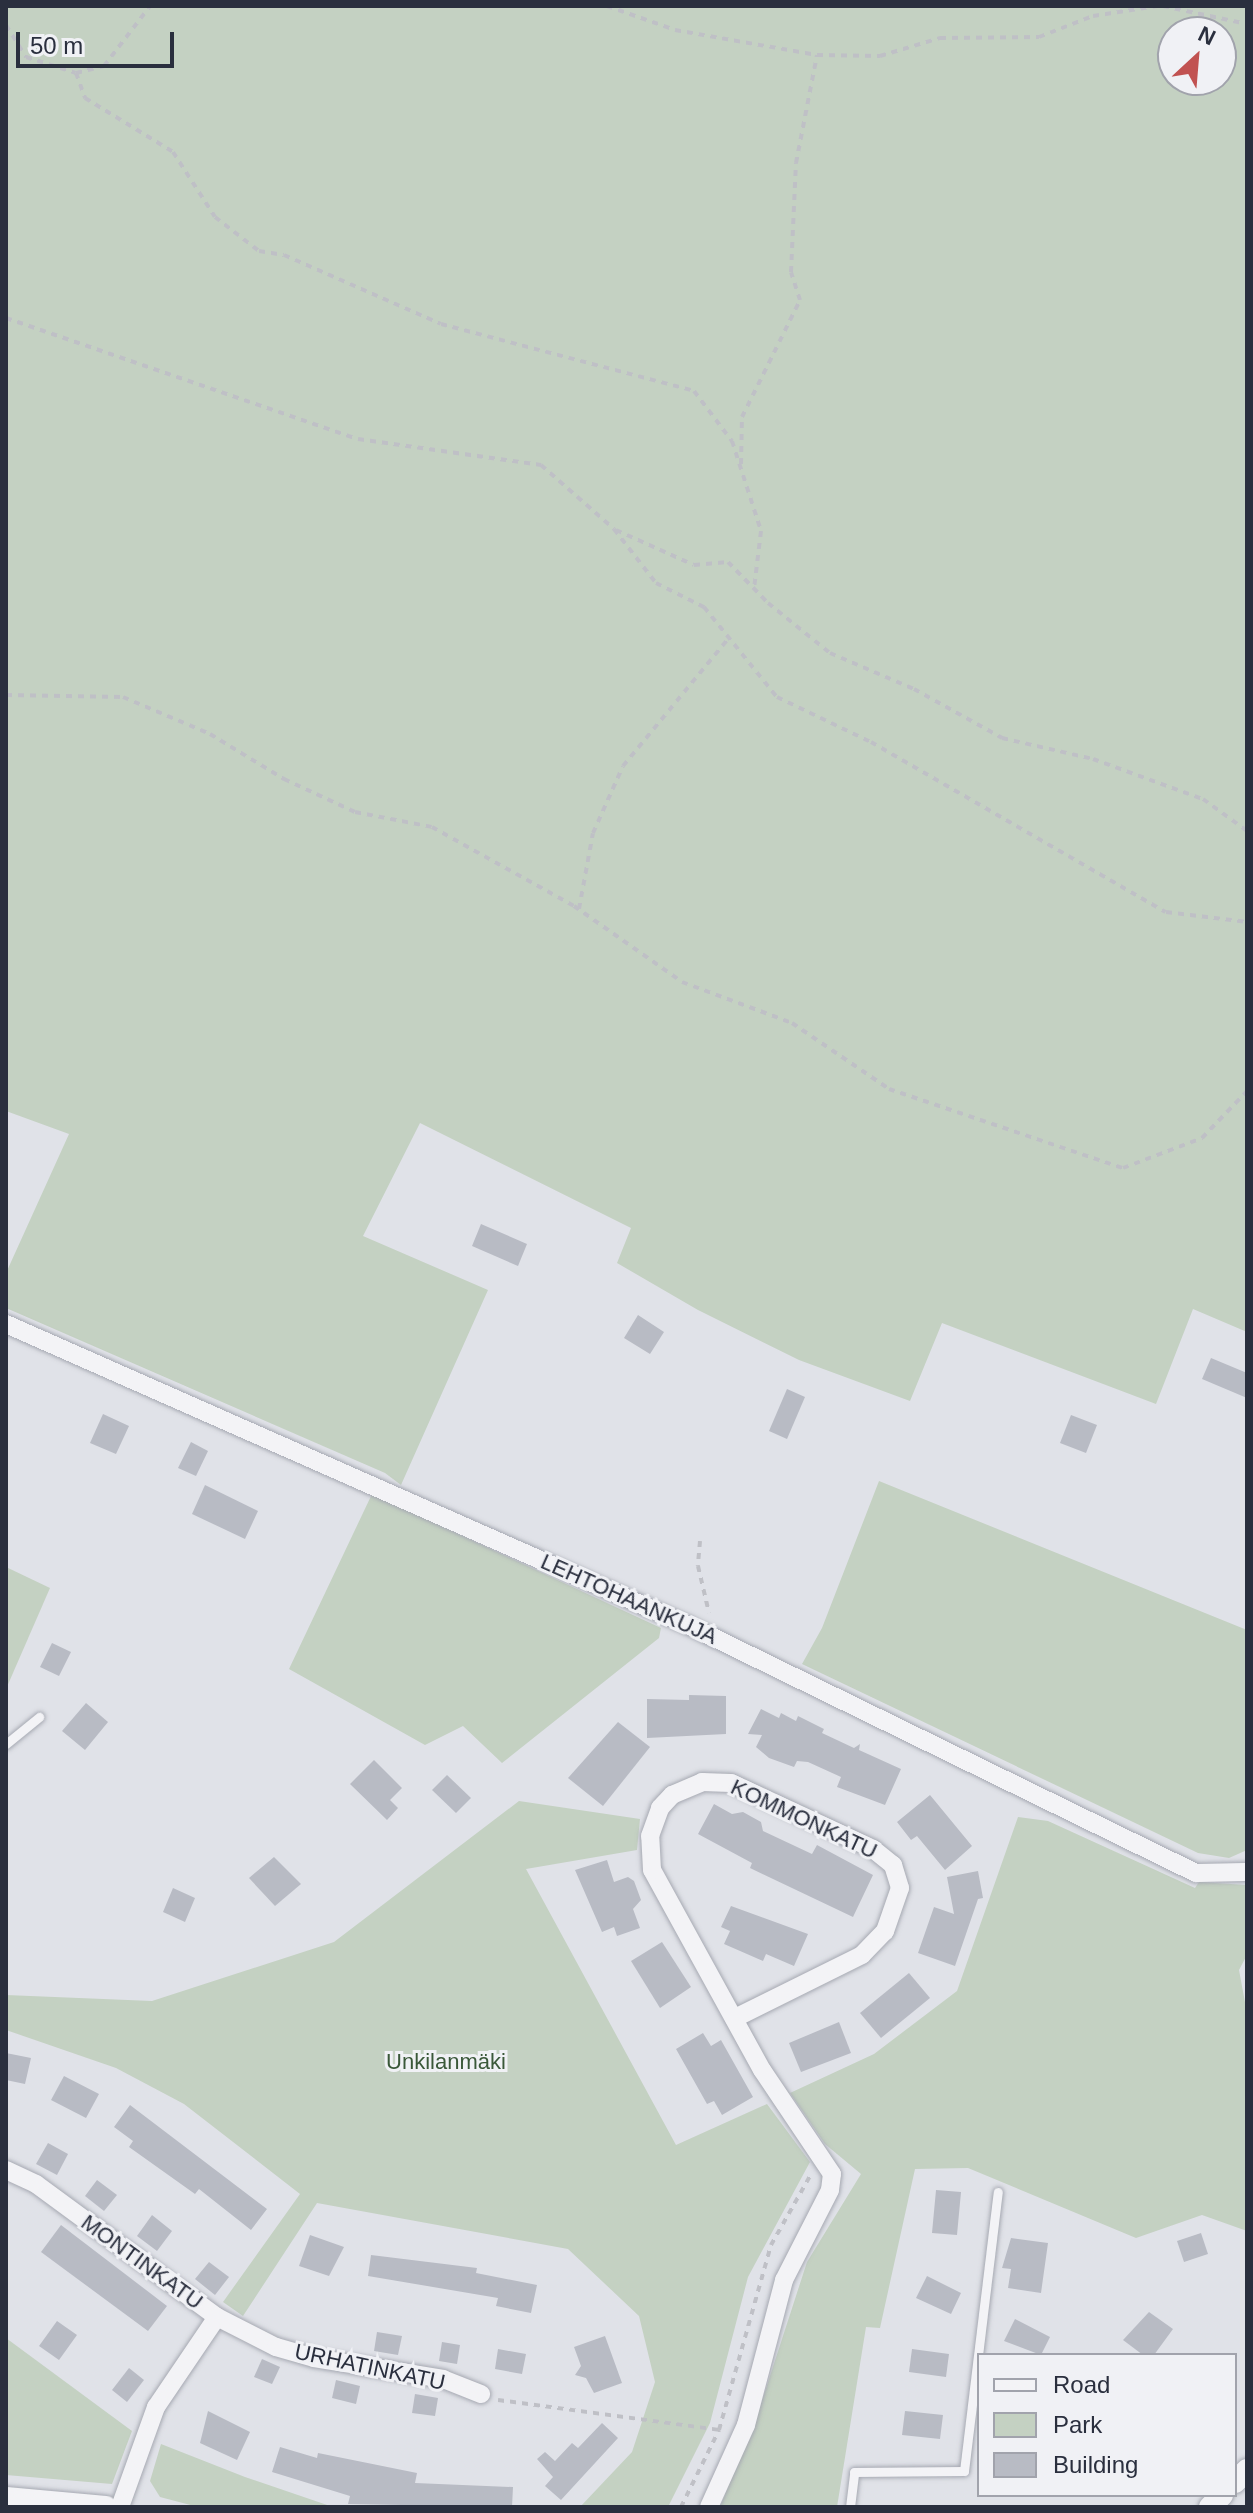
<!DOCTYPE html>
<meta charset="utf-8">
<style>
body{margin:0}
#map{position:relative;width:1253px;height:2513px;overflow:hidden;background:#e0e2e8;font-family:Arial,sans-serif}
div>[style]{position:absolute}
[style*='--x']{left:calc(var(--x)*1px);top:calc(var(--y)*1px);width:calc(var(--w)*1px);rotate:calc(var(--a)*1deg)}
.green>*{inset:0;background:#c4d1c2}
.building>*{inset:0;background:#b8bbc4}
.path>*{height:4px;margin-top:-2px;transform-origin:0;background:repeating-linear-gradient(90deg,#bfc0c6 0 6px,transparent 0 12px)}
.roads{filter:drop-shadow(0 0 2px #a6a9b2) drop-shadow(0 0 2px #a6a9b2)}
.service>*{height:9px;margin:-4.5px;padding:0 4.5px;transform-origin:4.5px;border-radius:4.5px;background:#f3f3f6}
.minor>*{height:18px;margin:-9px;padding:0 9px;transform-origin:9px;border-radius:9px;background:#f3f3f6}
.tertiary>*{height:22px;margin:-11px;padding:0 11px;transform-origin:11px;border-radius:11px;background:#f3f3f6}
span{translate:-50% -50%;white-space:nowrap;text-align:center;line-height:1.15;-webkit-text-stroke:6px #f0f1f5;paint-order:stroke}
.street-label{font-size:22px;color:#2a2f3e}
.park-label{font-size:22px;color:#3a5839}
.frame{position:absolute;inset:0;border:8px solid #2a2f3e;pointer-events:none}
.legend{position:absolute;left:977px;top:2353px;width:260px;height:144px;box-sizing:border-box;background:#f0f1f5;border:2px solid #a1a3ac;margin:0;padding:10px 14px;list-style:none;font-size:24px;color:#2a2f3e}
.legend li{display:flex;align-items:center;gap:16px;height:40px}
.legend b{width:40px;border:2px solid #a1a3ac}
.north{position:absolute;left:1157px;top:16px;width:80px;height:80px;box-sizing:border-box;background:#f0f1f5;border:2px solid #a1a3ac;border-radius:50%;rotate:26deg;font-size:22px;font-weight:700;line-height:32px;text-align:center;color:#2a2f3e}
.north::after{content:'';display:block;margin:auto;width:28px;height:36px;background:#c15251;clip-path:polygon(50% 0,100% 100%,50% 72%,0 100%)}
.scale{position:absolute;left:16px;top:32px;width:158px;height:36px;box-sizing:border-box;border:4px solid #2a2f3e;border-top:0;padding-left:10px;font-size:24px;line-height:28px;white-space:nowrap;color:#2a2f3e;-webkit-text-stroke:6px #f0f1f5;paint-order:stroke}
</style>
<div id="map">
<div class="green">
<i style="clip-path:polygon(evenodd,6px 6px,1247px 6px,1247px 1332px,1193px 1309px,1156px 1404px,942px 1323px,910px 1401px,799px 1360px,698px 1310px,617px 1263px,631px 1228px,420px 1123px,363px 1236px,488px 1290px,401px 1485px,385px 1473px,6px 1308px,6px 1273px,69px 1134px,6px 1111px,6px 6px,1173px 32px,1221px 32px,1221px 80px,1173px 80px,1173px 32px)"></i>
<i style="clip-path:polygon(879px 1481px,1247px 1630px,1247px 1850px,1229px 1858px,1198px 1853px,802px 1664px,822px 1628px)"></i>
<i style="clip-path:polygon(372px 1494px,661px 1628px,659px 1638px,502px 1763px,463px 1726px,425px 1745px,289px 1669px)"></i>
<i style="clip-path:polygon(6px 1567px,50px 1588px,6px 1689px)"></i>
<i style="clip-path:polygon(519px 1801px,640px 1819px,637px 1850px,526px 1869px,676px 2145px,767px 2104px,810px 2162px,748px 2277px,710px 2423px,668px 2507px,580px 2507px,632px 2452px,655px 2382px,639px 2316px,568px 2249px,317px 2203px,243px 2316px,223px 2302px,300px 2194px,184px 2104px,116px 2068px,6px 2030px,6px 1995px,152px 2001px,334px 1942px)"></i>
<i style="clip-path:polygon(1018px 1817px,1048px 1821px,1195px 1888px,1199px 1882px,1247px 1885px,1247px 1955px,1239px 1970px,1247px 2013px,1247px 2231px,1202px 2215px,1136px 2238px,968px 2168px,915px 2169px,880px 2328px,866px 2327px,837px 2507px,720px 2507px,758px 2413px,807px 2262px,861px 2174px,825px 2144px,790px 2093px,874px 2054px,957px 1991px)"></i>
<i style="clip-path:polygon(6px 2338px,132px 2431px,112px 2484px,6px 2475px)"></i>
<i style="clip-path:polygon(161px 2444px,245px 2477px,333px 2507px,198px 2507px,160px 2497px,150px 2481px)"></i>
</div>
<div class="building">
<i style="clip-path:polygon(481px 1224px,527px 1244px,518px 1266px,472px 1246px)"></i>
<i style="clip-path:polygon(638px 1315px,664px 1332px,650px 1354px,624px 1338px)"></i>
<i style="clip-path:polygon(1211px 1358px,1247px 1373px,1247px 1398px,1202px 1379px)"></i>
<i style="clip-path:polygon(787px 1389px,805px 1397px,787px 1439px,769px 1431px)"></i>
<i style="clip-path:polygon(103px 1414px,129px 1426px,116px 1454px,90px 1443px)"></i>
<i style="clip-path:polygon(1071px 1415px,1097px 1425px,1086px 1453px,1060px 1443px)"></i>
<i style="clip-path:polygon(191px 1442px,208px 1451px,196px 1476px,178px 1468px)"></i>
<i style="clip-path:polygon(205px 1485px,258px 1511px,245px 1539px,192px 1514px)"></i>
<i style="clip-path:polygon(52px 1643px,71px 1652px,59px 1676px,40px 1667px)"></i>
<i style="clip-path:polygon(689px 1695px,726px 1696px,726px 1734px,647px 1738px,647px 1699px,689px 1700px)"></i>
<i style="clip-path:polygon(86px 1703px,108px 1722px,85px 1750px,62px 1731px)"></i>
<i style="clip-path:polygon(761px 1709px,779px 1718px,781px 1713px,796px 1721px,798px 1716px,824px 1729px,822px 1733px,854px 1748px,860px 1744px,859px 1750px,901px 1769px,885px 1805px,837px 1787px,841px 1777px,808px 1762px,797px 1761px,794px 1767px,769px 1758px,756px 1747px,762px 1735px,748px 1734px)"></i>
<i style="clip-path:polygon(618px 1722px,650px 1747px,603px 1806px,568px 1778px)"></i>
<i style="clip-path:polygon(374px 1760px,402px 1788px,390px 1800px,398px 1808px,387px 1820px,350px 1784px)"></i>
<i style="clip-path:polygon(447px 1775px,471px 1798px,456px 1813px,432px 1790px)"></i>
<i style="clip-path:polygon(930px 1795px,972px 1846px,945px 1870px,917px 1836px,911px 1840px,897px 1822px)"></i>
<i style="clip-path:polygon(714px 1804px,732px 1814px,743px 1812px,761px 1822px,763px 1831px,812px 1854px,817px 1845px,873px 1875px,853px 1917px,750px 1868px,752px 1863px,698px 1834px)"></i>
<i style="clip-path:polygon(274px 1857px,301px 1884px,275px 1906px,249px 1878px)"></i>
<i style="clip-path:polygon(607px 1860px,614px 1882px,628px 1877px,634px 1881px,641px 1900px,633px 1909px,640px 1928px,617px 1936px,614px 1927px,602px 1932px,575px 1870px)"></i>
<i style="clip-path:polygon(978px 1871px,983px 1898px,978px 1899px,955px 1966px,918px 1953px,934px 1907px,954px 1914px,947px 1877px)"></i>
<i style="clip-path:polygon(173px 1888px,195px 1898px,185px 1922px,163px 1912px)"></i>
<i style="clip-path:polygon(731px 1906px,808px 1934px,794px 1966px,766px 1954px,763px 1961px,724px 1944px,730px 1931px,721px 1927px)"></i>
<i style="clip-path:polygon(662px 1942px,691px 1987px,660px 2008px,631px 1961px)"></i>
<i style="clip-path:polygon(909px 1973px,930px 1998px,881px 2038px,860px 2013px)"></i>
<i style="clip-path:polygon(839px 2022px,851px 2053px,801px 2072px,789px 2043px)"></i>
<i style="clip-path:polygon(703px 2033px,711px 2046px,721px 2040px,753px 2097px,722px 2115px,714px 2101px,707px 2104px,676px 2049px)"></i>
<i style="clip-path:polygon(6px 2053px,31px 2058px,25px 2084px,6px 2080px)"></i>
<i style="clip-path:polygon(64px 2076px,99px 2094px,86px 2118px,51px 2100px)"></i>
<i style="clip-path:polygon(130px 2105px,267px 2209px,251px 2230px,199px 2189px,195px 2194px,129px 2147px,133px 2141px,114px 2127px)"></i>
<i style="clip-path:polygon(48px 2143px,68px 2154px,57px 2175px,36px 2164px)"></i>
<i style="clip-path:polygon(97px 2180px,117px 2195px,104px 2211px,85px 2196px)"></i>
<i style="clip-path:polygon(936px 2190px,961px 2192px,957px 2235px,932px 2233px)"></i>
<i style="clip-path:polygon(152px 2215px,172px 2231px,157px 2251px,137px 2236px)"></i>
<i style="clip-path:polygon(61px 2225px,167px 2306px,148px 2331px,41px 2252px)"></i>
<i style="clip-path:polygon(1201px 2233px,1208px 2254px,1184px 2262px,1177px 2241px)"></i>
<i style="clip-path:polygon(310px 2235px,344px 2247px,329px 2276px,299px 2266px)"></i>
<i style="clip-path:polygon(1011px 2238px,1048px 2243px,1041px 2293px,1008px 2288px,1011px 2269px,1002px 2268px)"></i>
<i style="clip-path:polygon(371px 2255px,477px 2268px,476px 2273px,537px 2285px,531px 2313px,496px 2306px,498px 2298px,368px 2276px)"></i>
<i style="clip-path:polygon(209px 2262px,229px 2277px,215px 2295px,195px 2279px)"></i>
<i style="clip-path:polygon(927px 2276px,961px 2293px,951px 2314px,916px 2298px)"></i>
<i style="clip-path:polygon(1149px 2312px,1173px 2329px,1154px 2355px,1143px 2355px,1123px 2340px)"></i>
<i style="clip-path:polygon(1015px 2319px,1050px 2337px,1041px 2355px,1004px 2341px)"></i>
<i style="clip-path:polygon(57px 2321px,77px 2335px,59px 2360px,39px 2346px)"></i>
<i style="clip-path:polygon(377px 2332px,402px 2336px,398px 2355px,374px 2351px)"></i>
<i style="clip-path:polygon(605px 2336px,622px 2383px,594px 2393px,586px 2378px,575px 2375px,581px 2366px,574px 2347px)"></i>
<i style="clip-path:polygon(442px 2342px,460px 2345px,457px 2364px,439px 2361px)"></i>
<i style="clip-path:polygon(498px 2349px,526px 2354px,522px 2374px,495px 2369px)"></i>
<i style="clip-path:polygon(912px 2349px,949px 2354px,946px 2377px,909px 2372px)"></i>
<i style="clip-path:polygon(262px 2359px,280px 2367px,272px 2384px,254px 2377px)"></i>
<i style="clip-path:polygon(129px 2368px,144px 2380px,127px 2402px,112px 2390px)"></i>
<i style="clip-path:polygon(336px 2380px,360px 2386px,356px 2404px,332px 2398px)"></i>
<i style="clip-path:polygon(415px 2394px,438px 2398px,435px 2416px,412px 2413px)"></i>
<i style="clip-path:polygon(208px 2411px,250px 2432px,237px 2460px,200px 2443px)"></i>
<i style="clip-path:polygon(905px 2411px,943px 2415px,940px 2439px,902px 2435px)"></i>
<i style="clip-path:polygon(602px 2423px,618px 2438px,561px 2500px,545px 2486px,553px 2477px,537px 2459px,545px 2452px,555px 2461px,572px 2443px,578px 2448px)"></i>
<i style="clip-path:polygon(280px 2447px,317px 2458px,318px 2453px,417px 2473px,415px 2483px,513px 2487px,512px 2507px,348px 2504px,350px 2496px,272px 2472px)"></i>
</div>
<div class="path">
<i style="--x:517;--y:6;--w:4;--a:0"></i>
<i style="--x:607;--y:6;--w:72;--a:19.4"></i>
<i style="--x:675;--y:30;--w:144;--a:10"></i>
<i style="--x:817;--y:55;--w:63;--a:0.9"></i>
<i style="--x:880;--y:56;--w:63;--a:-16.7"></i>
<i style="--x:940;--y:38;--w:99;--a:-0.6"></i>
<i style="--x:1039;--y:37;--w:58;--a:-21.3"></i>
<i style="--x:1093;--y:16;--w:65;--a:-8.9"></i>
<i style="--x:1163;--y:6;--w:86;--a:12.1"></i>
<i style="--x:6;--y:25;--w:38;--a:58"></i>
<i style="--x:26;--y:57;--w:52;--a:17.7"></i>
<i style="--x:76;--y:73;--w:29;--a:-14"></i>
<i style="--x:104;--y:66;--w:76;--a:-52.5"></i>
<i style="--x:76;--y:73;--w:27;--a:70"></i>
<i style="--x:85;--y:98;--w:103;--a:31.5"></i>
<i style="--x:173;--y:152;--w:77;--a:57.1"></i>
<i style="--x:215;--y:217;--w:56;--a:37.7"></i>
<i style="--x:259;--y:251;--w:25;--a:9"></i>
<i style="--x:284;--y:255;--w:171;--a:23.7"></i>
<i style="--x:441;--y:324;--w:262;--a:14.8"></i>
<i style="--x:694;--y:391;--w:63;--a:52.8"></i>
<i style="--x:732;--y:441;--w:95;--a:72.1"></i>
<i style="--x:761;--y:531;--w:58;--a:96.9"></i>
<i style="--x:6;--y:318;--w:372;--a:19"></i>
<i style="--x:358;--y:439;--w:185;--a:8.1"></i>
<i style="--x:541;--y:465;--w:97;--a:41.2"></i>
<i style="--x:614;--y:529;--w:68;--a:52.1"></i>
<i style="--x:656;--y:583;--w:54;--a:26.6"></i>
<i style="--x:704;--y:607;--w:116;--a:51"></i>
<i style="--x:777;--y:697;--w:104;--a:25.6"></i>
<i style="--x:871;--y:742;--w:340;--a:30"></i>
<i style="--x:1166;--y:912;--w:82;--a:7"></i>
<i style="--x:741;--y:464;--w:47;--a:-88.8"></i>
<i style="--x:742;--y:417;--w:131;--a:-63.6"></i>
<i style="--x:800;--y:300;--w:29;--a:-108"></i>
<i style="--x:791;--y:272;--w:109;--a:-87.4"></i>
<i style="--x:796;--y:163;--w:110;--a:-79"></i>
<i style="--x:616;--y:530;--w:85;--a:24.2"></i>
<i style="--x:694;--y:565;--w:34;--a:-5"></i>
<i style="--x:728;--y:562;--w:57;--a:45.7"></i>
<i style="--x:768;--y:603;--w:80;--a:38.9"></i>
<i style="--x:830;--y:653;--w:91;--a:23.2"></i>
<i style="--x:914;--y:689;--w:101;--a:29.1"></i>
<i style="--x:1002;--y:738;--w:93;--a:13"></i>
<i style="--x:1093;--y:759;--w:117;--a:20"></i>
<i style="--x:1203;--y:799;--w:54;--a:36"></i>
<i style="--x:6;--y:695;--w:117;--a:1"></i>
<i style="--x:123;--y:697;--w:95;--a:23"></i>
<i style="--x:210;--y:734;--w:87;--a:31.3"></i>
<i style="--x:284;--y:779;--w:78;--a:24.9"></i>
<i style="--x:355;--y:812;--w:78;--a:11"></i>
<i style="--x:432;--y:827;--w:162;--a:29.1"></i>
<i style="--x:574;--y:906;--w:132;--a:35.1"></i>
<i style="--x:682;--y:982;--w:117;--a:20.4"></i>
<i style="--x:792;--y:1023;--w:117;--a:34.2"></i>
<i style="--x:889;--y:1089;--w:247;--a:18.7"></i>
<i style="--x:1123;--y:1168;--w:85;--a:-20.8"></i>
<i style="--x:1202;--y:1138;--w:65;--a:-46.2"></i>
<i style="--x:579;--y:909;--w:77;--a:-79.6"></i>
<i style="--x:593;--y:833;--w:73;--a:-65.9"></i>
<i style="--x:623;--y:766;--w:166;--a:-50.4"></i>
<i style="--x:700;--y:1541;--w:25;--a:95"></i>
<i style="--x:698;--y:1566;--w:48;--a:76.8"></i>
<i style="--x:498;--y:2400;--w:223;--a:7.7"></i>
<i style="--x:681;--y:2507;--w:86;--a:-63.7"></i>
<i style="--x:719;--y:2430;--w:192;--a:-74.3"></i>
<i style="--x:771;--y:2245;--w:79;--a:-60.5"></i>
</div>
<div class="roads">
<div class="service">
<i style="--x:6;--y:1744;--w:43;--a:-39.3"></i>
<i style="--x:850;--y:2507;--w:35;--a:-83"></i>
<i style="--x:854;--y:2472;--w:110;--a:-0.5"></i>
<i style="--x:964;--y:2471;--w:281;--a:-83.1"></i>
</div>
<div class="minor">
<i style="--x:6;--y:1324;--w:750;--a:23.83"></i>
<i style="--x:692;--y:1627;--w:561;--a:26.02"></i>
<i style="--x:1196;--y:1873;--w:51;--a:-1.1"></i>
<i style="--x:6;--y:2170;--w:33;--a:25"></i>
<i style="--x:36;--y:2184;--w:225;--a:36.3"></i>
<i style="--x:217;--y:2317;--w:109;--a:124.1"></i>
<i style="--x:156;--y:2407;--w:106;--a:109.8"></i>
<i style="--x:217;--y:2317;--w:66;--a:27"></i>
<i style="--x:276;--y:2347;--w:40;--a:16"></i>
<i style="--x:314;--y:2358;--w:131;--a:9.2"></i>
<i style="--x:443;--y:2379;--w:41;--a:21.5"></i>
<i style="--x:709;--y:2507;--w:90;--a:-65.7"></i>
<i style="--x:746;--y:2425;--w:150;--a:-75.3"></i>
<i style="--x:784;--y:2280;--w:101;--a:-62.9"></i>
<i style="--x:830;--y:2190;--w:16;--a:-83"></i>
<i style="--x:832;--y:2174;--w:125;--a:-123.9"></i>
<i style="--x:762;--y:2070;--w:228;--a:-118.8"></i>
<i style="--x:652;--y:1870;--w:34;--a:-93"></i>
<i style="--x:650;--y:1836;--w:30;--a:-70"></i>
<i style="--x:660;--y:1808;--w:18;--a:-47"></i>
<i style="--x:672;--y:1795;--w:33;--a:-23"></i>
<i style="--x:702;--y:1782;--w:29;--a:2"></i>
<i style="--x:731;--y:1783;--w:157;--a:24.9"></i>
<i style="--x:873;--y:1849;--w:26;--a:39"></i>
<i style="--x:893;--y:1865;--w:24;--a:73"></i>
<i style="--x:900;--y:1888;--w:46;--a:109.2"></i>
<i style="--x:885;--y:1931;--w:33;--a:134"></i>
<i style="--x:862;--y:1955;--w:142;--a:153.6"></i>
</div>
<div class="tertiary">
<i style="--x:1235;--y:2482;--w:17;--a:-45"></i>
<i style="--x:6;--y:2498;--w:100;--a:5.1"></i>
<i style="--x:1210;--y:2507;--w:17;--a:-45"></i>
</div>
</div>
<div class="street-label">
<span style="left:629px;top:1599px;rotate:24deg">LEHTOHAANKUJA</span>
<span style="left:804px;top:1819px;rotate:25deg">KOMMONKATU</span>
<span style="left:142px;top:2262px;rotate:36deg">MONTINKATU</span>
<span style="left:370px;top:2367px;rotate:12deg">URHATINKATU</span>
</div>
<div class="park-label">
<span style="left:446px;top:2062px">Unkilanmäki</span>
</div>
<div class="frame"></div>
<ul class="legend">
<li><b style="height:10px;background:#f3f3f6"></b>Road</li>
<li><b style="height:22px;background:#c4d1c2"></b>Park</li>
<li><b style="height:22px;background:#b8bbc4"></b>Building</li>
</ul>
<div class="north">N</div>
<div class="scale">50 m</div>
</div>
